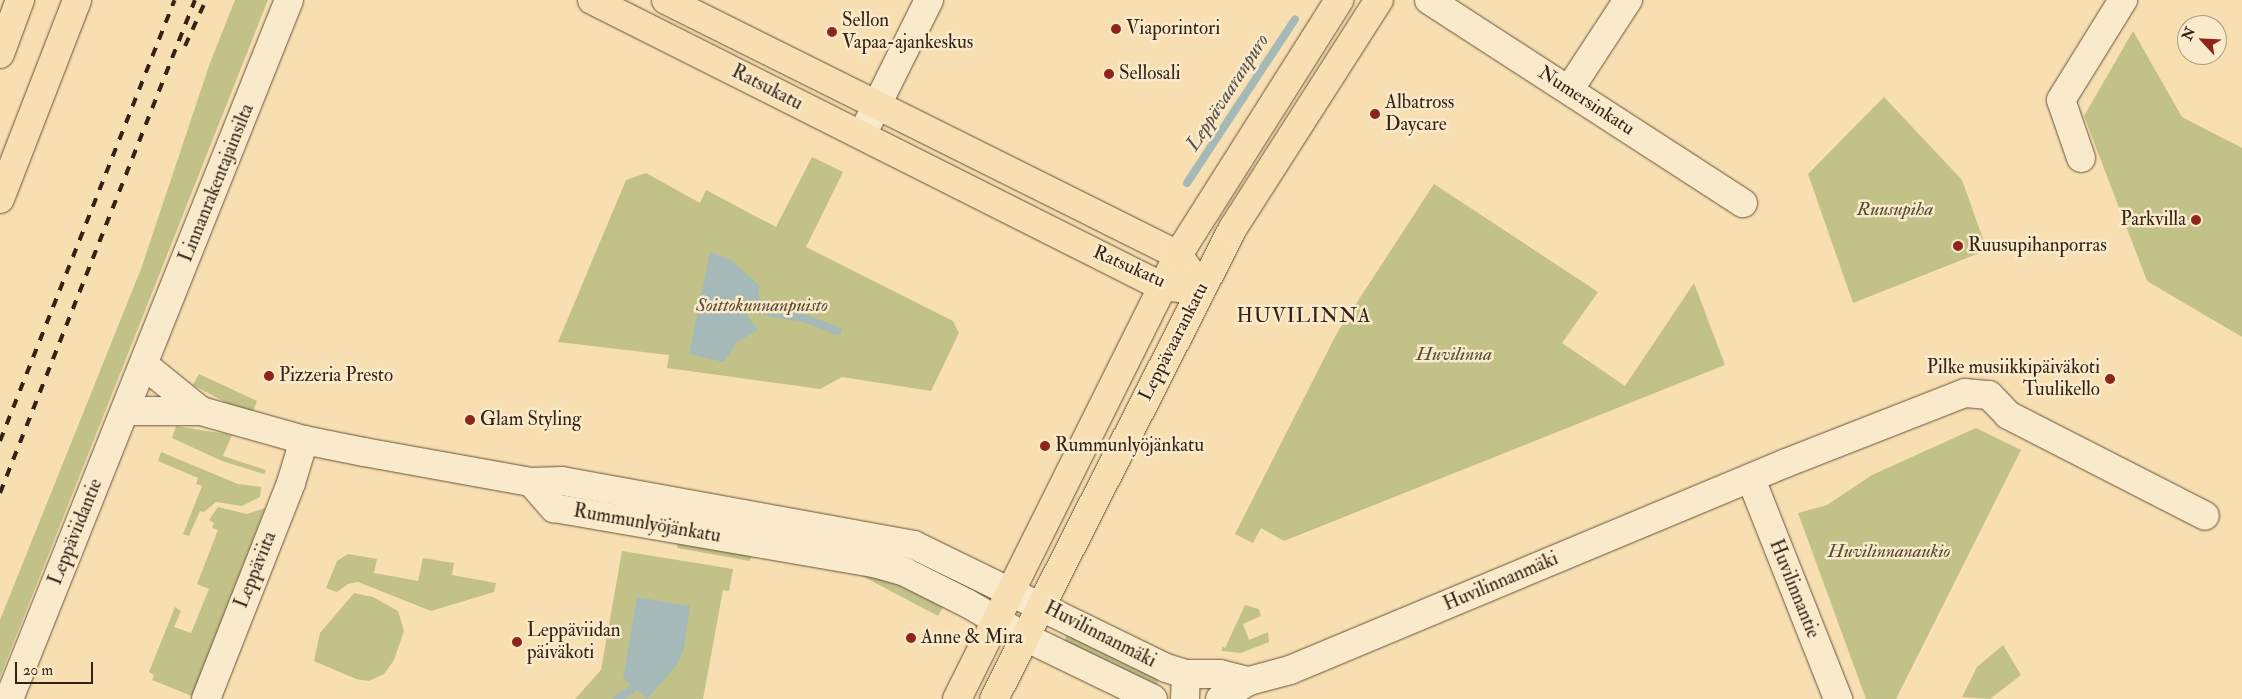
<!DOCTYPE html>
<meta charset="utf-8">
<style>
body{margin:0}
#map{position:relative;width:2242px;height:699px;overflow:hidden;background:#f8dfb1;font-family:"IM FELL Double Pica",serif}
div>[style]{position:absolute}
[style*='--x']{left:calc(var(--x)*1px);top:calc(var(--y)*1px);width:calc(var(--w)*1px);rotate:calc(var(--a)*1deg)}
.green>*{inset:0;background:#c2c188}
.water>*{inset:0;background:#a4b9b8}
.stream>*{height:8px;margin:-4px;padding:0 4px;transform-origin:4px;border-radius:4px;background:#a4b9b8}
.roads{filter:drop-shadow(0 0 1px #66513c) drop-shadow(0 0 1px #66513c)}
.minor>*{height:28px;margin:-14px;padding:0 14px;transform-origin:14px;border-radius:14px;background:#faeacc}
.major>*{height:28px;margin:-14px;padding:0 14px;transform-origin:14px;border-radius:14px;background:#f8dfb1}
.rail>*{height:4px;margin-top:-2px;transform-origin:0;background:repeating-linear-gradient(90deg,#352215 0 9px,transparent 0 18px)}
.dots>*{width:14px;height:14px;translate:-50% -50%;box-sizing:border-box;border:2px solid #faeacc;border-radius:50%}
span{translate:-50% -50%;white-space:nowrap;text-align:center;line-height:1.15;-webkit-text-stroke:5px #faeacc;paint-order:stroke}
.poi-label{font-size:19px;color:#352215}
.left{translate:0 -50%;text-align:left}
.right{translate:-100% -50%;text-align:right}
.street-label{font-size:19px;color:#352215}
.park-label{font-size:19px;color:#584a32;font-style:italic}
.water-label{font-size:20px;color:#564f46;font-style:italic}
.neighbourhood-label{font-size:20px;color:#352215;letter-spacing:1px}
.north{position:absolute;left:2177px;top:15px;width:50px;height:50px;box-sizing:border-box;background:#faeacc;border:1px solid #ab9a83;border-radius:50%;rotate:295deg;font-size:14px;font-weight:700;line-height:20px;text-align:center;color:#352215}
.north::after{content:'';display:block;margin:auto;width:18px;height:22px;background:#8f2418;clip-path:polygon(50% 0,100% 100%,50% 72%,0 100%)}
.scale{position:absolute;left:15px;top:662px;width:78px;height:22px;box-sizing:border-box;border:2px solid #352215;border-top:0;padding-left:6px;font-size:15px;line-height:18px;white-space:nowrap;color:#352215;-webkit-text-stroke:4px #faeacc;paint-order:stroke}
</style>
<div id="map">
<div class="green">
<i style="clip-path:polygon(235px 0,268px 0,0 677px,0 620px,141px 269px,210px 63px)"></i>
<i style="clip-path:polygon(2133px 31px,2182px 117px,2242px 148px,2242px 337px,2147px 281px,2084px 116px)"></i>
<i style="clip-path:polygon(1884px 97px,1962px 180px,1987px 250px,1853px 303px,1808px 174px)"></i>
<i style="clip-path:polygon(812px 157px,843px 172px,806px 247px,953px 321px,959px 333px,931px 391px,842px 377px,820px 389px,667px 368px,669px 355px,558px 342px,626px 180px,646px 173px,700px 203px,706px 190px,776px 227px)"></i>
<i style="clip-path:polygon(1434px 184px,1598px 292px,1562px 343px,1625px 386px,1694px 283px,1725px 365px,1284px 541px,1261px 528px,1253px 543px,1235px 534px,1337px 333px)"></i>
<i style="clip-path:polygon(199px 374px,257px 401px,251px 416px,193px 385px)"></i>
<i style="clip-path:polygon(176px 426px,232px 435px,223px 456px,266px 470px,264px 474px,222px 461px,172px 438px)"></i>
<i style="clip-path:polygon(1976px 428px,2021px 450px,1896px 699px,1866px 699px,1798px 513px,1827px 505px,1872px 475px)"></i>
<i style="clip-path:polygon(161px 452px,238px 484px,261px 487px,260px 497px,242px 506px,216px 502px,204px 512px,200px 511px,189px 536px,183px 534px,202px 486px,196px 484px,198px 478px,158px 461px)"></i>
<i style="clip-path:polygon(218px 507px,247px 514px,265px 508px,192px 696px,152px 680px,154px 675px,149px 672px,175px 607px,181px 611px,174px 627px,191px 633px,209px 589px,197px 584px,218px 530px,212px 528px,214px 523px,209px 520px)"></i>
<i style="clip-path:polygon(680px 535px,752px 553px,750px 561px,677px 548px)"></i>
<i style="clip-path:polygon(622px 551px,733px 569px,729px 591px,723px 590px,703px 699px,575px 699px,601px 670px)"></i>
<i style="clip-path:polygon(348px 554px,377px 559px,374px 573px,418px 581px,423px 558px,454px 563px,452px 575px,496px 583px,494px 592px,431px 611px,358px 582px,348px 584px,337px 592px,326px 588px,337px 561px)"></i>
<i style="clip-path:polygon(866px 568px,894px 583px,943px 607px,938px 616px,862px 576px)"></i>
<i style="clip-path:polygon(354px 593px,373px 597px,398px 611px,404px 631px,394px 660px,384px 674px,369px 681px,356px 679px,314px 661px,320px 633px)"></i>
<i style="clip-path:polygon(1245px 605px,1259px 609px,1261px 616px,1243px 624px,1249px 640px,1268px 632px,1269px 642px,1241px 653px,1222px 651px,1222px 646px,1225px 648px)"></i>
<i style="clip-path:polygon(1068px 633px,1157px 677px,1158px 684px,1156px 687px,1063px 642px)"></i>
<i style="clip-path:polygon(2003px 645px,2021px 675px,1990px 699px,1962px 697px,1977px 667px)"></i>
</div>
<div class="water">
<i style="clip-path:polygon(710px 252px,731px 260px,760px 286px,758px 293px,761px 301px,757px 307px,749px 310px,747px 316px,758px 330px,737px 342px,724px 362px,689px 354px)"></i>
<i style="clip-path:polygon(637px 597px,690px 606px,684px 648px,677px 665px,647px 699px,623px 678px)"></i>
</div>
<div class="stream">
<i style="--x:1187;--y:183;--w:196;--a:-56.6"></i>
<i style="--x:748;--y:302;--w:26;--a:25"></i>
<i style="--x:772;--y:313;--w:32;--a:9"></i>
<i style="--x:804;--y:318;--w:36;--a:21"></i>
<i style="--x:617;--y:699;--w:30;--a:-34"></i>
</div>
<div class="roads">
<div class="minor">
<i style="--x:1429;--y:0;--w:374;--a:32.9"></i>
<i style="--x:1569;--y:90;--w:108;--a:-56.8"></i>
<i style="--x:862;--y:135;--w:151;--a:-63.6"></i>
<i style="--x:2081;--y:158;--w:61;--a:-109"></i>
<i style="--x:2061;--y:100;--w:118;--a:-58.2"></i>
<i style="--x:144;--y:365;--w:73;--a:38.9"></i>
<i style="--x:125;--y:411;--w:76;--a:0"></i>
<i style="--x:201;--y:411;--w:107;--a:15.7"></i>
<i style="--x:304;--y:440;--w:61;--a:11.3"></i>
<i style="--x:364;--y:452;--w:170;--a:10.2"></i>
<i style="--x:531;--y:482;--w:31;--a:-2"></i>
<i style="--x:562;--y:481;--w:358;--a:10.3"></i>
<i style="--x:914;--y:545;--w:280;--a:26"></i>
<i style="--x:1166;--y:668;--w:21;--a:17"></i>
<i style="--x:1186;--y:674;--w:34;--a:0"></i>
<i style="--x:1220;--y:674;--w:30;--a:14"></i>
<i style="--x:1751;--y:479;--w:237;--a:68.4"></i>
<i style="--x:531;--y:482;--w:35;--a:49"></i>
<i style="--x:554;--y:508;--w:325;--a:9.8"></i>
<i style="--x:874;--y:563;--w:32;--a:16"></i>
<i style="--x:905;--y:572;--w:69;--a:26.6"></i>
<i style="--x:967;--y:603;--w:67;--a:30.4"></i>
<i style="--x:1025;--y:637;--w:142;--a:25.8"></i>
<i style="--x:9;--y:699;--w:753;--a:-68.17"></i>
<i style="--x:206;--y:699;--w:232;--a:-68.5"></i>
<i style="--x:291;--y:483;--w:45;--a:-73.2"></i>
<i style="--x:1185;--y:699;--w:25;--a:-88"></i>
<i style="--x:1220;--y:699;--w:34;--a:-32"></i>
<i style="--x:1249;--y:681;--w:42;--a:-15"></i>
<i style="--x:1290;--y:670;--w:537;--a:-22.65"></i>
<i style="--x:1786;--y:463;--w:192;--a:-21.4"></i>
<i style="--x:1965;--y:393;--w:24;--a:5"></i>
<i style="--x:1989;--y:395;--w:28;--a:46"></i>
<i style="--x:2008;--y:415;--w:221;--a:27.1"></i>
</div>
<div class="major">
<i style="--x:592;--y:0;--w:637;--a:26.69"></i>
<i style="--x:1161;--y:286;--w:19;--a:6"></i>
<i style="--x:666;--y:0;--w:572;--a:26.48"></i>
<i style="--x:1178;--y:255;--w:19;--a:54"></i>
<i style="--x:0;--y:54;--w:58;--a:-69.7"></i>
<i style="--x:0;--y:199;--w:213;--a:-68.8"></i>
<i style="--x:957;--y:699;--w:496;--a:-63.5"></i>
<i style="--x:1178;--y:255;--w:302;--a:-57.7"></i>
<i style="--x:994;--y:699;--w:528;--a:-63.1"></i>
<i style="--x:1233;--y:228;--w:271;--a:-57.4"></i>
</div>
</div>
<div class="rail">
<i style="--x:185;--y:46;--w:51;--a:-65.5"></i>
<i style="--x:0;--y:441;--w:474;--a:-68.4"></i>
<i style="--x:0;--y:493;--w:530;--a:-68.42"></i>
</div>
<div class="dots">
<i style="left:1116px;top:29px;background:#8f2418"></i>
<i style="left:832px;top:32px;background:#8f2418"></i>
<i style="left:1109px;top:74px;background:#8f2418"></i>
<i style="left:1375px;top:114px;background:#8f2418"></i>
<i style="left:2196px;top:220px;background:#8f2418"></i>
<i style="left:1958px;top:246px;background:#8f2418"></i>
<i style="left:269px;top:376px;background:#8f2418"></i>
<i style="left:2110px;top:379px;background:#8f2418"></i>
<i style="left:470px;top:420px;background:#8f2418"></i>
<i style="left:1045px;top:446px;background:#8f2418"></i>
<i style="left:911px;top:638px;background:#8f2418"></i>
<i style="left:517px;top:642px;background:#8f2418"></i>
</div>
<div class="poi-label">
<span class="left" style="left:842px;top:32px">Sellon<br>Vapaa-ajankeskus</span>
<span class="left" style="left:1126px;top:29px">Viaporintori</span>
<span class="left" style="left:1119px;top:74px">Sellosali</span>
<span class="left" style="left:1385px;top:114px">Albatross<br>Daycare</span>
<span class="right" style="left:2186px;top:220px">Parkvilla</span>
<span class="left" style="left:1968px;top:246px">Ruusupihanporras</span>
<span class="right" style="left:2100px;top:379px">Pilke musiikkipäiväkoti<br>Tuulikello</span>
<span class="left" style="left:279px;top:376px">Pizzeria Presto</span>
<span class="left" style="left:480px;top:420px">Glam Styling</span>
<span class="left" style="left:1055px;top:446px">Rummunlyöjänkatu</span>
<span class="left" style="left:527px;top:642px">Leppäviidan<br>päiväkoti</span>
<span class="left" style="left:921px;top:638px">Anne &amp; Mira</span>
</div>
<div class="street-label">
<span style="left:767px;top:88px;rotate:27deg">Ratsukatu</span>
<span style="left:1586px;top:101px;rotate:33deg">Numersinkatu</span>
<span style="left:217px;top:183px;rotate:-68deg">Linnanrakentajainsilta</span>
<span style="left:1129px;top:267px;rotate:24deg">Ratsukatu</span>
<span style="left:1174px;top:342px;rotate:-63deg">Leppävaarankatu</span>
<span style="left:647px;top:524px;rotate:10deg">Rummunlyöjänkatu</span>
<span style="left:76px;top:532px;rotate:-68deg">Leppäviidantie</span>
<span style="left:256px;top:570px;rotate:-68deg">Leppäviita</span>
<span style="left:1501px;top:582px;rotate:-23deg">Huvilinnanmäki</span>
<span style="left:1794px;top:589px;rotate:68deg">Huvilinnantie</span>
<span style="left:1100px;top:635px;rotate:27deg">Huvilinnanmäki</span>
</div>
<div class="park-label">
<span style="left:1895px;top:210px">Ruusupiha</span>
<span style="left:762px;top:306px">Soittokunnanpuisto</span>
<span style="left:1454px;top:355px">Huvilinna</span>
<span style="left:1889px;top:552px">Huvilinnanaukio</span>
</div>
<div class="water-label">
<span style="left:1227px;top:92px;rotate:-57deg">Leppävaaranpuro</span>
</div>
<div class="neighbourhood-label">
<span style="left:1304px;top:315px">HUVILINNA</span>
</div>
<div class="north">N</div>
<div class="scale">20 m</div>
</div>
